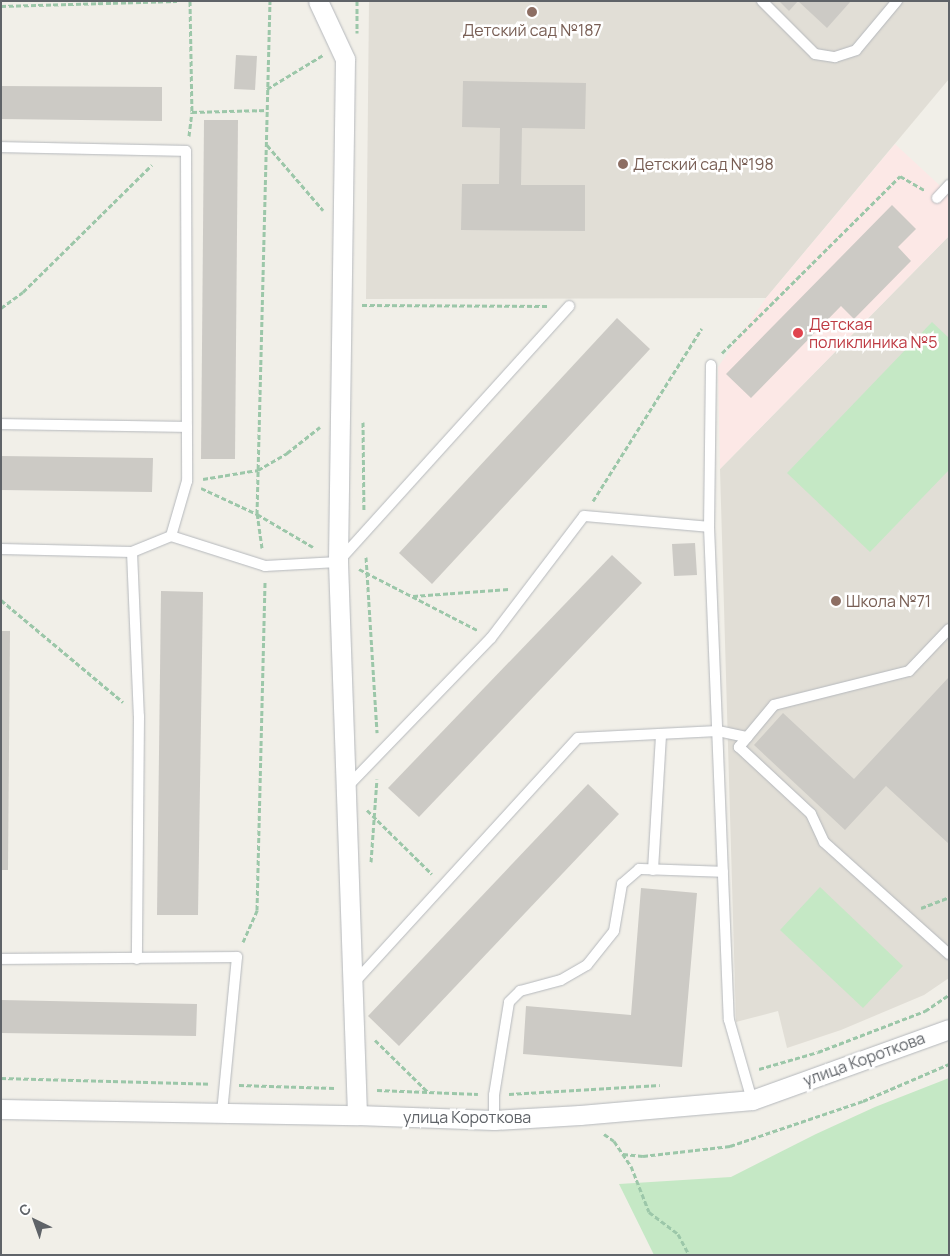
<!DOCTYPE html>
<meta charset="utf-8">
<style>
body{margin:0}
#map{position:relative;width:950px;height:1256px;overflow:hidden;background:#f1efe8;font-family:Manrope,sans-serif}
div>[style]{position:absolute}
[style*='--x']{left:calc(var(--x)*1px);top:calc(var(--y)*1px);width:calc(var(--w)*1px);rotate:calc(var(--a)*1deg)}
.education>*{inset:0;background:#e1ded6}
.medical>*{inset:0;background:#fce8e6}
.green>*{inset:0;background:#c5e8c5}
.building>*{inset:0;background:#cccac5}
.path>*{height:3px;margin-top:-1.5px;transform-origin:0;background:repeating-linear-gradient(90deg,#9cc7a9 0 5px,transparent 0 7.5px)}
.roads{filter:drop-shadow(0 0 1px #b5b8bc) drop-shadow(0 0 1px #b5b8bc)}
.lane>*{height:10px;margin:-5px;padding:0 5px;transform-origin:5px;border-radius:5px;background:#fff}
.street>*{height:19px;margin:-9.5px;padding:0 9.5px;transform-origin:9.5px;border-radius:9.5px;background:#fff}
.dots>*{width:14px;height:14px;translate:-50% -50%;box-sizing:border-box;border:2px solid #fff;border-radius:50%}
span{translate:-50% -50%;white-space:nowrap;text-align:center;line-height:1.15;-webkit-text-stroke:5px #fff;paint-order:stroke}
.education-label{font-size:16px;color:#785e54}
.left{translate:0 -50%;text-align:left}
.health-label{font-size:16px;color:#be3a42}
.street-label{font-size:16px;color:#5f6368}
.frame{position:absolute;inset:0;border:2px solid #5f6368;pointer-events:none}
.north{position:absolute;left:10px;top:1196px;width:50px;height:50px;-webkit-text-stroke:4px #fff;paint-order:stroke;rotate:318deg;font-size:14px;font-weight:700;line-height:20px;text-align:center;color:#5f6368}
.north::after{content:'';display:block;margin:auto;width:18px;height:22px;background:#5f6368;clip-path:polygon(50% 0,100% 100%,50% 72%,0 100%)}
</style>
<div id="map">
<div class="education">
<i style="clip-path:polygon(369px 1px,949px 1px,949px 79px,766px 298px,366px 299px)"></i>
<i style="clip-path:polygon(949px 236px,949px 978px,924px 995px,841px 1030px,787px 1048px,778px 1011px,736px 1022px,720px 469px)"></i>
</div>
<div class="medical">
<i style="clip-path:polygon(895px 144px,949px 194px,949px 236px,720px 469px,718px 367px,766px 298px)"></i>
</div>
<div class="green">
<i style="clip-path:polygon(932px 322px,949px 338px,949px 470px,870px 552px,787px 473px)"></i>
<i style="clip-path:polygon(820px 887px,903px 966px,863px 1008px,780px 930px)"></i>
<i style="clip-path:polygon(949px 1078px,949px 1255px,654px 1255px,619px 1184px,731px 1177px,816px 1134px,875px 1107px)"></i>
</div>
<div class="building">
<i style="clip-path:polygon(779px 1px,798px 1px,789px 11px)"></i>
<i style="clip-path:polygon(798px 1px,851px 1px,827px 28px)"></i>
<i style="clip-path:polygon(236px 55px,257px 56px,255px 90px,234px 89px)"></i>
<i style="clip-path:polygon(463px 81px,586px 83px,585px 129px,522px 128px,521px 185px,585px 185px,585px 231px,461px 230px,462px 184px,499px 184px,500px 128px,462px 127px)"></i>
<i style="clip-path:polygon(1px 86px,162px 87px,162px 121px,1px 119px)"></i>
<i style="clip-path:polygon(204px 120px,238px 120px,235px 459px,201px 459px)"></i>
<i style="clip-path:polygon(892px 205px,916px 229px,898px 247px,911px 261px,854px 319px,841px 306px,751px 398px,726px 374px)"></i>
<i style="clip-path:polygon(617px 318px,650px 349px,432px 584px,399px 553px)"></i>
<i style="clip-path:polygon(1px 456px,153px 458px,152px 492px,1px 490px)"></i>
<i style="clip-path:polygon(695px 543px,697px 575px,674px 576px,672px 544px)"></i>
<i style="clip-path:polygon(612px 555px,642px 583px,419px 817px,388px 788px)"></i>
<i style="clip-path:polygon(161px 591px,203px 592px,198px 915px,157px 915px)"></i>
<i style="clip-path:polygon(1px 631px,10px 631px,8px 870px,1px 870px)"></i>
<i style="clip-path:polygon(949px 677px,949px 844px,886px 786px,845px 830px,754px 745px,783px 713px,854px 779px)"></i>
<i style="clip-path:polygon(588px 784px,619px 814px,399px 1046px,368px 1016px)"></i>
<i style="clip-path:polygon(641px 888px,697px 893px,682px 1067px,523px 1054px,526px 1006px,631px 1015px)"></i>
<i style="clip-path:polygon(1px 1000px,197px 1004px,196px 1036px,1px 1033px)"></i>
</div>
<div class="path">
<i style="--x:190;--y:1;--w:111;--a:89"></i>
<i style="--x:357;--y:1;--w:32;--a:90"></i>
<i style="--x:1;--y:6;--w:176;--a:-1.6"></i>
<i style="--x:267;--y:89;--w:66;--a:-31.3"></i>
<i style="--x:189;--y:136;--w:24;--a:-83"></i>
<i style="--x:192;--y:112;--w:75;--a:-1.5"></i>
<i style="--x:267;--y:145;--w:86;--a:49.3"></i>
<i style="--x:362;--y:305;--w:186;--a:0.3"></i>
<i style="--x:1;--y:308;--w:27;--a:-36"></i>
<i style="--x:23;--y:292;--w:181;--a:-44.6"></i>
<i style="--x:722;--y:353;--w:251;--a:-44.8"></i>
<i style="--x:900;--y:176;--w:28;--a:30"></i>
<i style="--x:363;--y:422;--w:89;--a:89.4"></i>
<i style="--x:203;--y:479;--w:56;--a:-9.3"></i>
<i style="--x:258;--y:470;--w:34;--a:-30"></i>
<i style="--x:287;--y:453;--w:42;--a:-38.2"></i>
<i style="--x:201;--y:488;--w:62;--a:24.9"></i>
<i style="--x:257;--y:514;--w:65;--a:30.5"></i>
<i style="--x:593;--y:501;--w:204;--a:-57.8"></i>
<i style="--x:262;--y:548;--w:34;--a:-98"></i>
<i style="--x:257;--y:514;--w:513;--a:-88.55"></i>
<i style="--x:366;--y:557;--w:176;--a:86.4"></i>
<i style="--x:359;--y:569;--w:133;--a:27.3"></i>
<i style="--x:413;--y:596;--w:96;--a:-4.2"></i>
<i style="--x:1;--y:600;--w:159;--a:39.9"></i>
<i style="--x:367;--y:810;--w:91;--a:44.6"></i>
<i style="--x:371;--y:862;--w:83;--a:-85.9"></i>
<i style="--x:921;--y:908;--w:30;--a:-21"></i>
<i style="--x:243;--y:942;--w:35;--a:-66"></i>
<i style="--x:257;--y:910;--w:328;--a:-88.6"></i>
<i style="--x:375;--y:1040;--w:74;--a:44.5"></i>
<i style="--x:759;--y:1069;--w:61;--a:-16.1"></i>
<i style="--x:818;--y:1052;--w:115;--a:-21"></i>
<i style="--x:925;--y:1011;--w:29;--a:-34"></i>
<i style="--x:1;--y:1078;--w:210;--a:1.6"></i>
<i style="--x:239;--y:1085;--w:96;--a:1.8"></i>
<i style="--x:377;--y:1090;--w:101;--a:2.3"></i>
<i style="--x:509;--y:1094;--w:151;--a:-3.4"></i>
<i style="--x:604;--y:1134;--w:12;--a:35"></i>
<i style="--x:614;--y:1141;--w:30;--a:56"></i>
<i style="--x:631;--y:1166;--w:49;--a:68.6"></i>
<i style="--x:649;--y:1212;--w:36;--a:37"></i>
<i style="--x:678;--y:1234;--w:24;--a:62"></i>
<i style="--x:623;--y:1154;--w:20;--a:6"></i>
<i style="--x:643;--y:1156;--w:88;--a:-6.6"></i>
<i style="--x:730;--y:1146;--w:140;--a:-18.7"></i>
<i style="--x:863;--y:1101;--w:94;--a:-23.3"></i>
</div>
<div class="roads">
<div class="lane">
<i style="--x:762;--y:1;--w:75;--a:45"></i>
<i style="--x:815;--y:54;--w:20;--a:9"></i>
<i style="--x:835;--y:57;--w:22;--a:-18"></i>
<i style="--x:856;--y:50;--w:64;--a:-50.1"></i>
<i style="--x:1;--y:147;--w:185;--a:1.2"></i>
<i style="--x:186;--y:151;--w:330;--a:89.8"></i>
<i style="--x:187;--y:481;--w:57;--a:106.2"></i>
<i style="--x:937;--y:198;--w:18;--a:-47"></i>
<i style="--x:711;--y:365;--w:162;--a:90.7"></i>
<i style="--x:709;--y:527;--w:493;--a:87.7"></i>
<i style="--x:729;--y:1020;--w:83;--a:74"></i>
<i style="--x:1;--y:424;--w:186;--a:0.9"></i>
<i style="--x:1;--y:549;--w:131;--a:1.3"></i>
<i style="--x:132;--y:552;--w:42;--a:-22.3"></i>
<i style="--x:171;--y:536;--w:99;--a:17.7"></i>
<i style="--x:265;--y:566;--w:73;--a:-3.1"></i>
<i style="--x:338;--y:562;--w:345;--a:-47.9"></i>
<i style="--x:132;--y:552;--w:164;--a:87.6"></i>
<i style="--x:139;--y:716;--w:243;--a:90.5"></i>
<i style="--x:949;--y:629;--w:58;--a:133.6"></i>
<i style="--x:909;--y:671;--w:139;--a:165.9"></i>
<i style="--x:774;--y:705;--w:55;--a:129.8"></i>
<i style="--x:739;--y:747;--w:98;--a:42.9"></i>
<i style="--x:811;--y:814;--w:31;--a:65"></i>
<i style="--x:824;--y:842;--w:168;--a:41.9"></i>
<i style="--x:346;--y:788;--w:209;--a:-46"></i>
<i style="--x:491;--y:638;--w:153;--a:-52.7"></i>
<i style="--x:584;--y:516;--w:125;--a:5"></i>
<i style="--x:653;--y:870;--w:136;--a:-86.6"></i>
<i style="--x:1;--y:959;--w:236;--a:-0.5"></i>
<i style="--x:237;--y:957;--w:156;--a:95.5"></i>
<i style="--x:353;--y:984;--w:333;--a:-47.6"></i>
<i style="--x:578;--y:738;--w:140;--a:-2.9"></i>
<i style="--x:718;--y:731;--w:30;--a:12"></i>
<i style="--x:494;--y:1120;--w:25;--a:-90"></i>
<i style="--x:494;--y:1095;--w:94;--a:-80.8"></i>
<i style="--x:509;--y:1002;--w:16;--a:-45"></i>
<i style="--x:520;--y:991;--w:42;--a:-15"></i>
<i style="--x:561;--y:980;--w:30;--a:-30"></i>
<i style="--x:587;--y:965;--w:43;--a:-51.5"></i>
<i style="--x:614;--y:931;--w:48;--a:-80.3"></i>
<i style="--x:622;--y:884;--w:23;--a:-41"></i>
<i style="--x:639;--y:869;--w:84;--a:2"></i>
</div>
<div class="street">
<i style="--x:318;--y:1;--w:64;--a:65"></i>
<i style="--x:345;--y:59;--w:503;--a:90.8"></i>
<i style="--x:338;--y:562;--w:553;--a:88.03"></i>
<i style="--x:1;--y:1109;--w:356;--a:1"></i>
<i style="--x:357;--y:1115;--w:137;--a:2.1"></i>
<i style="--x:494;--y:1120;--w:86;--a:-3.3"></i>
<i style="--x:580;--y:1115;--w:173;--a:-5"></i>
<i style="--x:752;--y:1100;--w:209;--a:-19.8"></i>
</div>
</div>
<div class="dots">
<i style="left:532px;top:12px;background:#8d6e63"></i>
<i style="left:623px;top:164px;background:#8d6e63"></i>
<i style="left:798px;top:333px;background:#e0444e"></i>
<i style="left:836px;top:601px;background:#8d6e63"></i>
</div>
<div class="education-label">
<span style="left:532px;top:30px">Детский сад №187</span>
<span class="left" style="left:633px;top:164px">Детский сад №198</span>
<span class="left" style="left:846px;top:601px">Школа №71</span>
</div>
<div class="health-label">
<span class="left" style="left:809px;top:333px">Детская<br>поликлиника №5</span>
</div>
<div class="street-label">
<span style="left:864px;top:1059px;rotate:-20deg">улица Короткова</span>
<span style="left:467px;top:1117px">улица Короткова</span>
</div>
<div class="frame"></div>
<div class="north">С</div>
</div>
